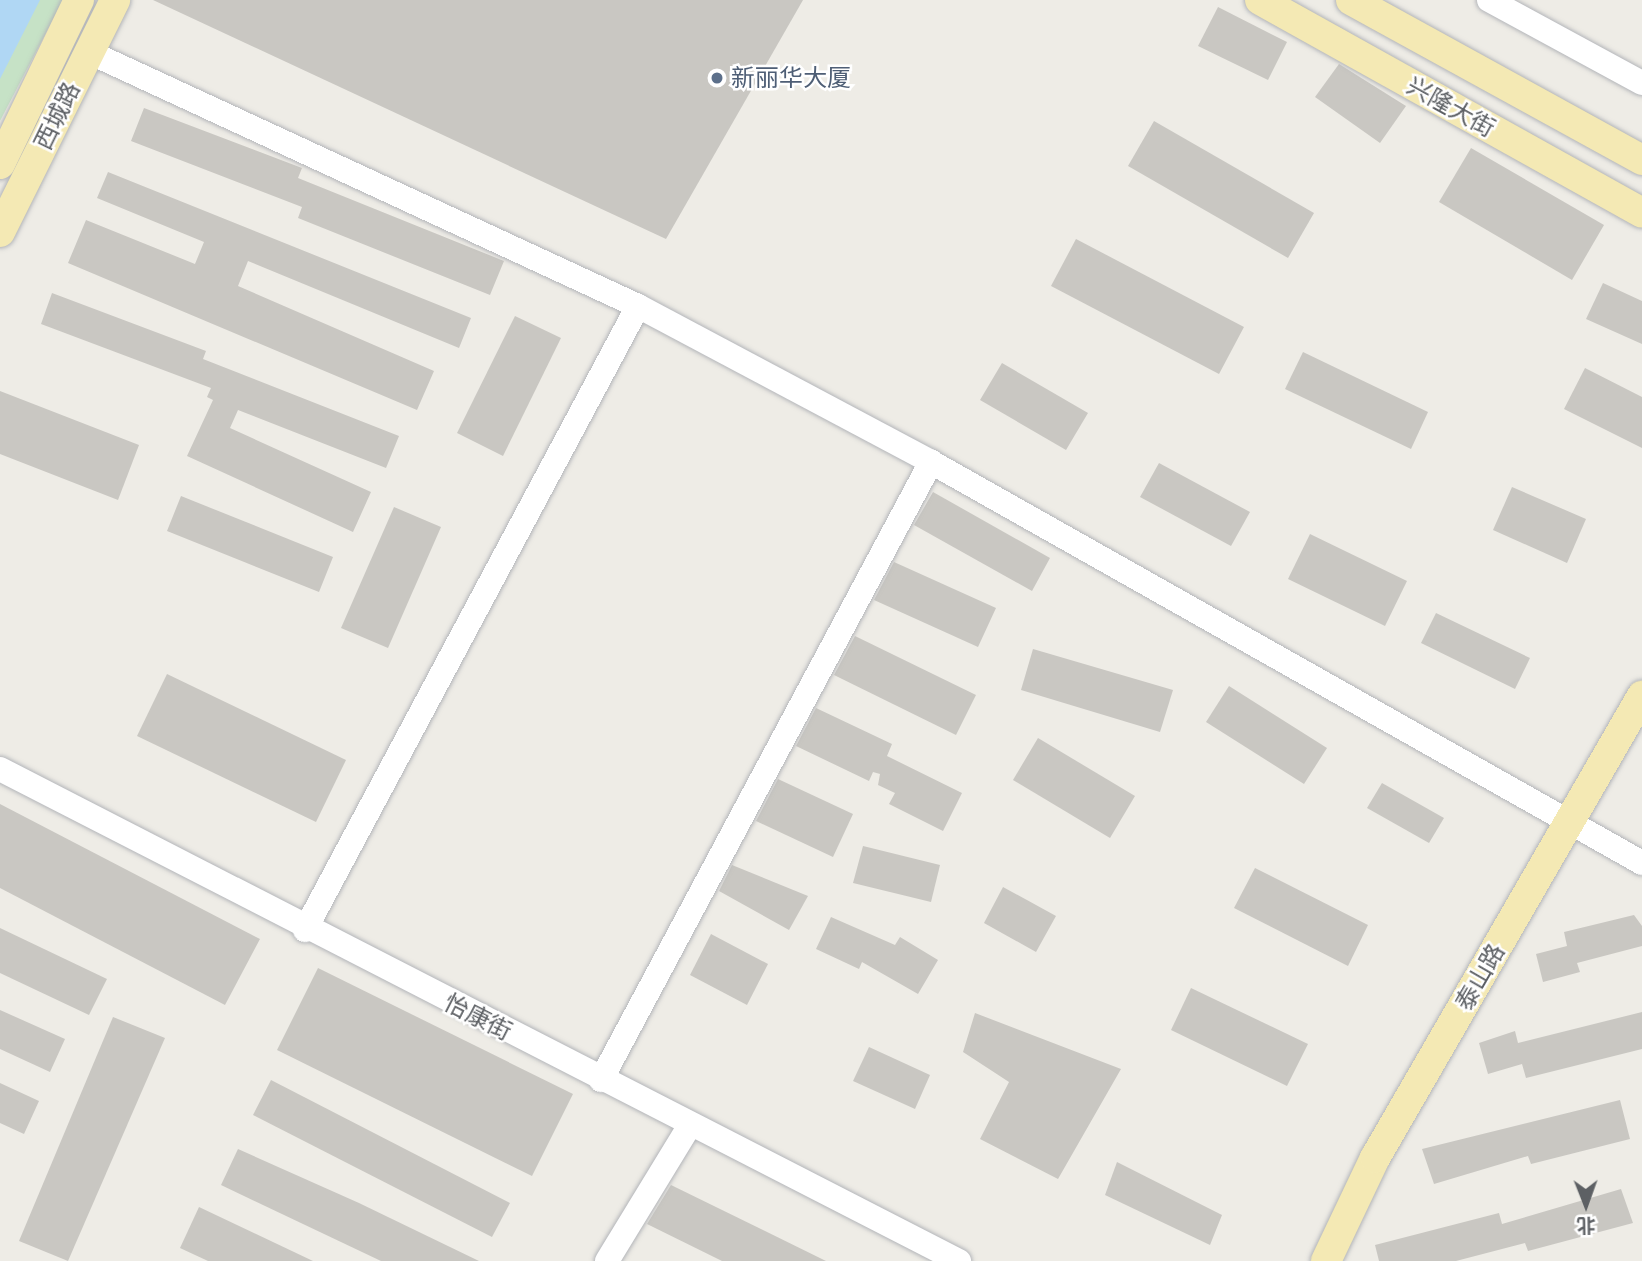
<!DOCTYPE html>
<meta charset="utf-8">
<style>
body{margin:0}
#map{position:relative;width:1642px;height:1261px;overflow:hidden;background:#eeece6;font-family:"Public Sans","Noto Sans SC",sans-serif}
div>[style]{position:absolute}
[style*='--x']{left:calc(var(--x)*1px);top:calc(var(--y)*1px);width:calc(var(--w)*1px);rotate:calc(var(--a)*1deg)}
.green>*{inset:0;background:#c6e2c6}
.water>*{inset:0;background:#b0d7f4}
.building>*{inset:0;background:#c9c7c2}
.roads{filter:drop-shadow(0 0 2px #b3b5b9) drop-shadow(0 0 2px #b3b5b9)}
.minor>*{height:24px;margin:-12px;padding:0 12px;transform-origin:12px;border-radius:12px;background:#fff}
.major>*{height:30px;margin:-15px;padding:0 15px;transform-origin:15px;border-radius:15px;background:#f4e9b4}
.dots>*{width:19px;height:19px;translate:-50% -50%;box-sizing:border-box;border:4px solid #fff;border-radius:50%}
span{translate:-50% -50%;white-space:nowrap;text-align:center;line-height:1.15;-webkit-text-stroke:5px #fff;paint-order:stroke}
.service-label{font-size:24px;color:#4e5e75}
.left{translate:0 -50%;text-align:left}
.street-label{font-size:24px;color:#5d6064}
.north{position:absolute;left:1551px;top:1170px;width:70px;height:70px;-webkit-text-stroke:5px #fff;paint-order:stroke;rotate:179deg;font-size:19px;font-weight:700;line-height:28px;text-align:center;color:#5d6064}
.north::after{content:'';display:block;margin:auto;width:24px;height:32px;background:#5d6064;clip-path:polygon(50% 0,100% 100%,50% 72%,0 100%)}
</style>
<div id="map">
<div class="green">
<i style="clip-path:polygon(0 0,63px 0,0 121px)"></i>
</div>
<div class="water">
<i style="clip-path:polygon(0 0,40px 0,0 79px)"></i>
</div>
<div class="building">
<i style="clip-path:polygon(153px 0,803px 0,666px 239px)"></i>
<i style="clip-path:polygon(1218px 7px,1287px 42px,1268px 80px,1198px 46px)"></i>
<i style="clip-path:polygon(1339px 64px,1406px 106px,1380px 143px,1315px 97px)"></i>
<i style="clip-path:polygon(144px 108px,302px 168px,298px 178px,504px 261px,490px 295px,298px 218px,302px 207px,131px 141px)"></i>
<i style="clip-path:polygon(1154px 121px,1314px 213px,1288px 258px,1128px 166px)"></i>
<i style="clip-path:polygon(1471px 148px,1604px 225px,1572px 280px,1439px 202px)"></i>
<i style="clip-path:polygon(108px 172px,471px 318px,459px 348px,248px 261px,238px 286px,434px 371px,417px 410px,68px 263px,86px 220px,195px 264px,204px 242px,97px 198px)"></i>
<i style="clip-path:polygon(1076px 239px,1244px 327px,1219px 374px,1051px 286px)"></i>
<i style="clip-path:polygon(1603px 283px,1642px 301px,1642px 344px,1586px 319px)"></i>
<i style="clip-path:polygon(52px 293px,206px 351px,203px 359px,399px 436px,386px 468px,238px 410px,230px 428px,371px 492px,353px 532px,187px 456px,213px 400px,207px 397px,211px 388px,41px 324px)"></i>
<i style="clip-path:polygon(515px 316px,561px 338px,503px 456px,457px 433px)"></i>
<i style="clip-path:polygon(1303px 352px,1428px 412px,1411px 449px,1285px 389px)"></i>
<i style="clip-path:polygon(1002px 363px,1088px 413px,1066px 450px,980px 400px)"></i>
<i style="clip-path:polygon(1585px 368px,1642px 397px,1642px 448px,1564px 409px)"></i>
<i style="clip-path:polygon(0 391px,139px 445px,118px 500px,0 454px)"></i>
<i style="clip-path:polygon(1159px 463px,1250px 512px,1231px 546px,1140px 497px)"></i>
<i style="clip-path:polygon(1512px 487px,1586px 519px,1567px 563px,1493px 530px)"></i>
<i style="clip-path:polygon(933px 492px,1050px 558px,1032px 591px,914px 525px)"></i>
<i style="clip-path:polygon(181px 496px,333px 557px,319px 592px,167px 531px)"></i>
<i style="clip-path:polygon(394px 507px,441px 527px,388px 648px,341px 628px)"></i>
<i style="clip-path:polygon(1310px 534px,1407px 581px,1385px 626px,1288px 579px)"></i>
<i style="clip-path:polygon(894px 562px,996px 608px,978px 647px,874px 600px)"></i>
<i style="clip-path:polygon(1436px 613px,1530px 658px,1515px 689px,1421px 643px)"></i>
<i style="clip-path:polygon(855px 636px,976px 695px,956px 735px,834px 675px)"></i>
<i style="clip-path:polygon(1033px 649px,1173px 690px,1160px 732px,1021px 690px)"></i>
<i style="clip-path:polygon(167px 674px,346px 760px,316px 822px,137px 736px)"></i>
<i style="clip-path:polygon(1229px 686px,1327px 748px,1304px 784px,1206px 722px)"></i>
<i style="clip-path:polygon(816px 708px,892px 744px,887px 756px,962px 793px,943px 831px,889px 804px,895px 793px,878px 785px,880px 774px,873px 772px,869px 781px,796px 746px)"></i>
<i style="clip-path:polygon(1038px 738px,1135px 796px,1110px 838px,1013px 780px)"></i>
<i style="clip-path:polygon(778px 779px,853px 814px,833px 857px,756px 821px)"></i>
<i style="clip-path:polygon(1382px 783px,1444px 818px,1429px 843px,1367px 808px)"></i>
<i style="clip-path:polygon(0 804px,260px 939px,225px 1005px,0 888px)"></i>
<i style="clip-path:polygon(863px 846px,940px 865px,931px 902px,853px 883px)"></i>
<i style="clip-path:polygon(732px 865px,808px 896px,789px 930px,719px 891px)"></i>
<i style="clip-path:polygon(1255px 868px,1368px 925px,1348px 966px,1234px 908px)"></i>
<i style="clip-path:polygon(1003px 887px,1056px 916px,1036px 952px,984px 923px)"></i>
<i style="clip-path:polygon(1634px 915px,1642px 926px,1642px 946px,1577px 963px,1580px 972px,1543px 982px,1536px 954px,1567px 946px,1564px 932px)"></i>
<i style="clip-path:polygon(831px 917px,895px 945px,900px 937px,938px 960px,918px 994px,862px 962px,859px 969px,816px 949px)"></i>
<i style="clip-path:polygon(0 928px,107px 979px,89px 1015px,0 973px)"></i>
<i style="clip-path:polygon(711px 934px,768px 964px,747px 1005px,690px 975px)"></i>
<i style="clip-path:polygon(318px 968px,573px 1094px,532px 1176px,277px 1050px)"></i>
<i style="clip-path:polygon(1191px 988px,1308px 1044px,1287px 1086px,1171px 1030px)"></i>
<i style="clip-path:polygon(0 1010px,65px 1039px,50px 1072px,0 1049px)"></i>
<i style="clip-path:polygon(1642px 1012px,1642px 1049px,1526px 1078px,1522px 1064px,1488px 1074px,1479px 1043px,1515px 1031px,1518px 1043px)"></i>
<i style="clip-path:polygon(975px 1013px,1121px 1069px,1058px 1179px,980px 1139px,1009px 1082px,963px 1052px)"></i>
<i style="clip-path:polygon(113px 1017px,165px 1038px,68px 1261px,19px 1241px)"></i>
<i style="clip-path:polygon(869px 1047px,930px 1075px,915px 1109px,853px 1081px)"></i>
<i style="clip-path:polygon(271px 1080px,510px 1203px,492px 1237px,253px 1115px)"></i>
<i style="clip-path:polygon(0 1083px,39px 1101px,24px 1134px,0 1123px)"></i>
<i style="clip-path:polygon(1620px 1100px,1630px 1139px,1531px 1164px,1528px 1156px,1434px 1184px,1422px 1149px)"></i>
<i style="clip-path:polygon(238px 1149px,359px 1203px,479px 1261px,381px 1261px,221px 1185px)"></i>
<i style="clip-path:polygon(1117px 1162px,1222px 1215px,1210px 1245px,1105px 1195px)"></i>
<i style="clip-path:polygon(671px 1185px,826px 1261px,722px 1261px,647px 1224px)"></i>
<i style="clip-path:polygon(1621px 1189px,1633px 1223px,1528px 1251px,1525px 1243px,1456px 1261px,1379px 1261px,1375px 1245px,1499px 1213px,1502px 1224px)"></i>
<i style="clip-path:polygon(199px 1207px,313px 1261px,208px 1261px,180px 1248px)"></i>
</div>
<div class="roads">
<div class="minor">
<i style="--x:1489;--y:0;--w:174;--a:28.5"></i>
<i style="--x:89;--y:52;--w:605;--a:24.83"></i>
<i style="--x:638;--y:306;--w:332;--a:28"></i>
<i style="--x:931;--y:462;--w:816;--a:29.42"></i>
<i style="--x:0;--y:769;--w:1078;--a:27.16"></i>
<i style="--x:305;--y:930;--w:707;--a:-61.91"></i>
<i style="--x:601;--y:1080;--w:701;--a:-61.9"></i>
<i style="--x:607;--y:1261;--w:159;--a:-58.6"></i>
</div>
<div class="major">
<i style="--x:1260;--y:0;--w:437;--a:29.1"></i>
<i style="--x:1351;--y:0;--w:332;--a:28.8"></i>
<i style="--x:0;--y:164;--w:182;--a:-64.3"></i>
<i style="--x:0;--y:232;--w:259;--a:-63.6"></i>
<i style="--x:1326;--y:1261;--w:114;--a:-64.6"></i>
<i style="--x:1375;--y:1158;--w:534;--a:-59.98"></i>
</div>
</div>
<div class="dots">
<i style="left:717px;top:78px;background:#5c6f8a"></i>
</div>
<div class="service-label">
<span class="left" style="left:731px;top:78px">新丽华大厦</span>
</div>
<div class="street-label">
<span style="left:1451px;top:107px;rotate:29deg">兴隆大街</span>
<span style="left:57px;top:116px;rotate:-64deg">西城路</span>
<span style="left:1480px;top:977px;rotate:-60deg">泰山路</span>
<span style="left:478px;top:1017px;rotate:27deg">怡康街</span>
</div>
<div class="north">北</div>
</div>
